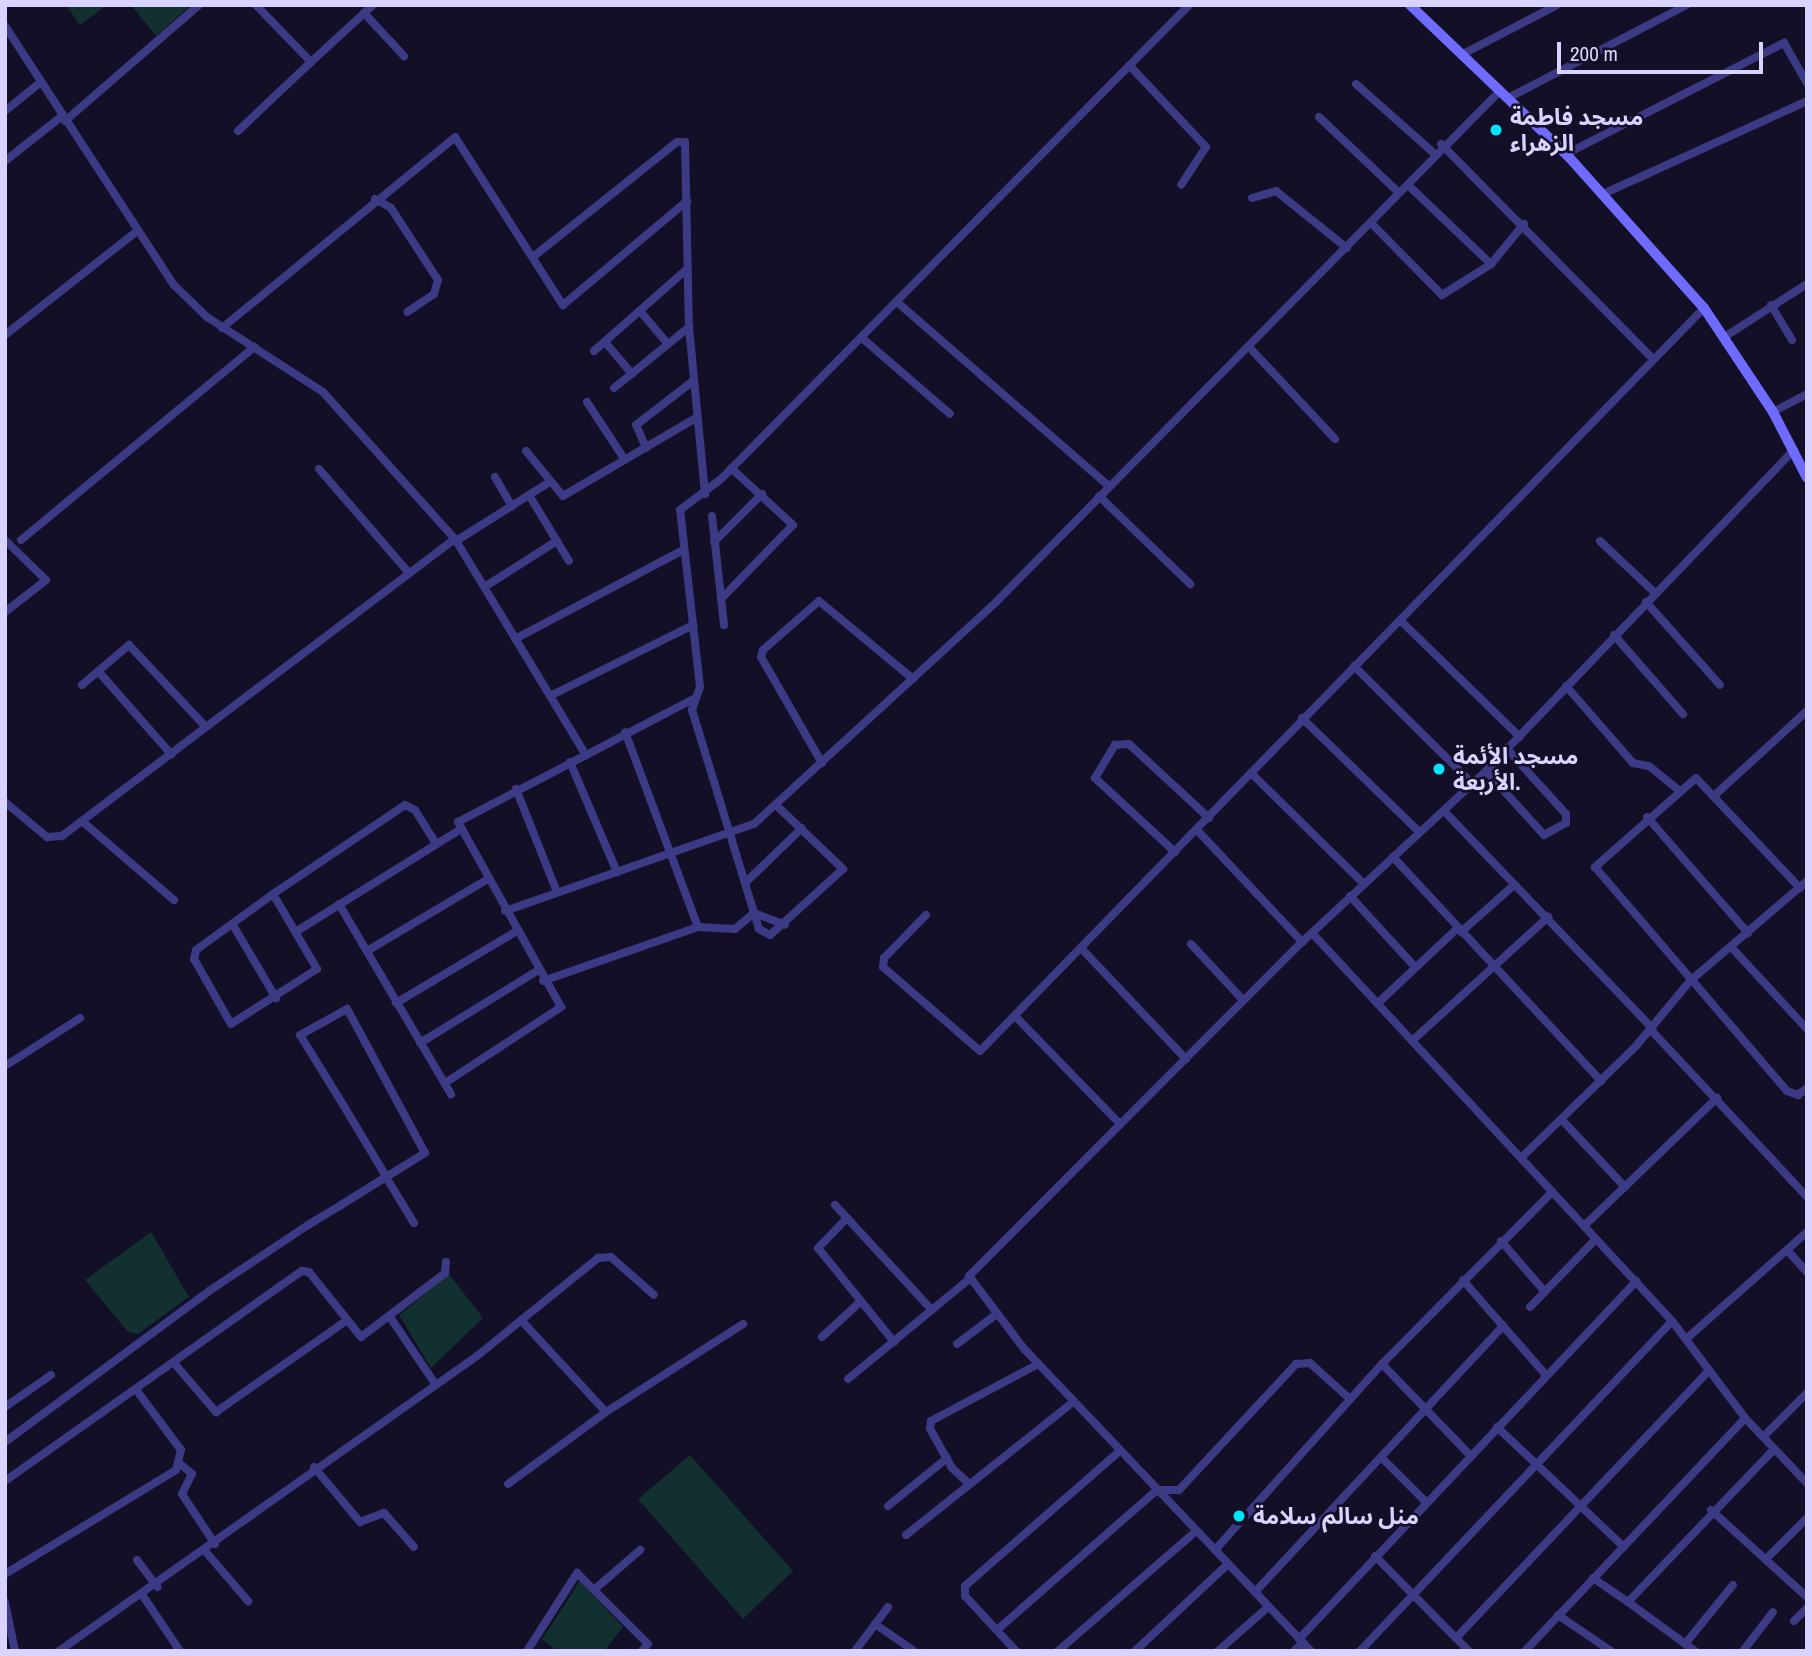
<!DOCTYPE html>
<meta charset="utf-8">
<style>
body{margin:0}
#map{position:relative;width:1812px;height:1656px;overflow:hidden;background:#130f26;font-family:"Archivo Narrow","Noto Sans Arabic",sans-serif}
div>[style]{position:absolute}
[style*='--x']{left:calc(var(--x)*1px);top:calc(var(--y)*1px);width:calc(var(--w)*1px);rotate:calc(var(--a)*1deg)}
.green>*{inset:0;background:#12302f}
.street>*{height:8px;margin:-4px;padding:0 4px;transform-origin:4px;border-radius:4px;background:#3d3a85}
.secondary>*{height:10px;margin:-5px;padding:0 5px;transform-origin:5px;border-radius:5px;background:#6f6bff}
.dots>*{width:19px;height:19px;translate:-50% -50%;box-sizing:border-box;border:4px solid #130f26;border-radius:50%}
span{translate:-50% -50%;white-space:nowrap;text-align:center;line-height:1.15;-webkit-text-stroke:5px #130f26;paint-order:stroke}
.poi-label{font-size:23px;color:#d9d4ff;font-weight:700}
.left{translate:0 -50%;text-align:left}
.frame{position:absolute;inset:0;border:7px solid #d9d4ff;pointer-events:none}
.scale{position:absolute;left:1557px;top:42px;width:206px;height:32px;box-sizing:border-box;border:4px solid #d9d4ff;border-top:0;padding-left:9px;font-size:21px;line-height:24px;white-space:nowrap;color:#d9d4ff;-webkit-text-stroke:5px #130f26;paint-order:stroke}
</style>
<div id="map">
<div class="green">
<i style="clip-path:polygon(66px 5px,107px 5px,80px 25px)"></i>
<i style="clip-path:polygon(131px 5px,191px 5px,156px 36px)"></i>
<i style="clip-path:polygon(151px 1232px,189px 1297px,138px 1334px,128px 1332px,85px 1280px)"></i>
<i style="clip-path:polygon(449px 1274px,483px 1318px,431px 1368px,399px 1315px)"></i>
<i style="clip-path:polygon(690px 1455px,793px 1571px,743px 1619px,638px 1499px)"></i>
<i style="clip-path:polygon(580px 1581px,623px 1627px,604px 1651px,557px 1651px,542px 1639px)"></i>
</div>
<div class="street">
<i style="--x:364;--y:13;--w:59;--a:47.1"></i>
<i style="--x:5;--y:26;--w:309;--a:56.9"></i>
<i style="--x:174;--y:285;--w:46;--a:44.1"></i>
<i style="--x:207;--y:317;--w:138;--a:32.9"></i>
<i style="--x:323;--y:392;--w:198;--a:48.1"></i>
<i style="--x:455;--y:539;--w:253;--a:58.8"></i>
<i style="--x:1461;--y:55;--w:108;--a:-27.5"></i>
<i style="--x:311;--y:62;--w:84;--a:-42.6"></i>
<i style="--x:1130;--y:66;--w:111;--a:46.8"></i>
<i style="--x:1206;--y:147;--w:45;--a:123.3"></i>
<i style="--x:1356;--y:84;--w:107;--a:41.6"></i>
<i style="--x:1508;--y:98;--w:202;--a:-27.5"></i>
<i style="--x:5;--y:111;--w:46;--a:-38.9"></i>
<i style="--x:1319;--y:117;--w:110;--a:43.5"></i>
<i style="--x:65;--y:121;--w:177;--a:-40.9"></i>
<i style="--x:238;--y:131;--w:100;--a:-43.4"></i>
<i style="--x:311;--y:62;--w:79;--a:-134"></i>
<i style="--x:1441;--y:144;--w:299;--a:45.4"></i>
<i style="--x:1566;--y:154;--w:245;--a:-27"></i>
<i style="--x:1784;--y:43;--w:46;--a:60.1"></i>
<i style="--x:5;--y:161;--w:73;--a:-38.3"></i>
<i style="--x:1408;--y:185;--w:115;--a:43.6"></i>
<i style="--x:1603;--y:194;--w:224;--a:-24.5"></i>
<i style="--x:1252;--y:198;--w:25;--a:-16"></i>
<i style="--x:1276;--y:191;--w:91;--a:38.8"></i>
<i style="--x:375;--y:199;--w:18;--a:29"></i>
<i style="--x:391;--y:208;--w:86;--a:56.9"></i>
<i style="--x:438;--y:280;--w:15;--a:106"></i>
<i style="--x:434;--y:294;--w:32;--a:146"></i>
<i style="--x:1371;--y:223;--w:101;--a:45.4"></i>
<i style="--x:1442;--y:295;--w:58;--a:-32.3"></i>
<i style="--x:1491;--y:264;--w:52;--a:-50.5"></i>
<i style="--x:533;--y:257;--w:184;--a:-38.6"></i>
<i style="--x:677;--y:142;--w:8;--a:0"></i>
<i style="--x:685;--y:142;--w:185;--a:88.8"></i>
<i style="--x:689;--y:327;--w:168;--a:84.5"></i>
<i style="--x:897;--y:302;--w:281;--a:41"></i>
<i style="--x:1771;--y:305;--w:41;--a:59"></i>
<i style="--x:640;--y:311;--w:43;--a:49.7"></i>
<i style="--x:222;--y:328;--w:301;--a:-39.3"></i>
<i style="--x:455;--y:137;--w:200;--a:57.3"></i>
<i style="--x:563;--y:305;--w:162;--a:-40"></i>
<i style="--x:5;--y:335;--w:168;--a:-38.2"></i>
<i style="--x:1726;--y:336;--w:96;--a:-32.7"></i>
<i style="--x:862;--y:338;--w:116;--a:40.8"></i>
<i style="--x:605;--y:342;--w:42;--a:49.8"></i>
<i style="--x:1249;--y:347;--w:126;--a:46.9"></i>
<i style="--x:594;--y:351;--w:124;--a:-41.4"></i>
<i style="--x:614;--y:388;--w:97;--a:-39.1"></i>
<i style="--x:587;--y:402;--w:69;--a:56.8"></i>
<i style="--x:1773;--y:412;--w:38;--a:-28"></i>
<i style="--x:646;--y:448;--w:25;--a:-113"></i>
<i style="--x:636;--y:425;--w:72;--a:-37.7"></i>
<i style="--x:526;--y:451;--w:58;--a:50.6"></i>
<i style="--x:563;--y:496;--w:154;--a:-30.4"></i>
<i style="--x:319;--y:469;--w:138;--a:49.1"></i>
<i style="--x:495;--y:477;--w:34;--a:60"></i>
<i style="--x:529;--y:495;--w:77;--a:58.8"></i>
<i style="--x:1099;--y:496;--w:127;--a:44"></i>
<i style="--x:712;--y:516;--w:110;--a:83.7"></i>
<i style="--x:5;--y:540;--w:57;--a:44.3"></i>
<i style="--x:46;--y:580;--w:52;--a:142"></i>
<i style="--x:21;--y:540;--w:303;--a:-39.6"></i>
<i style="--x:456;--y:541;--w:109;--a:-32.2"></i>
<i style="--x:1600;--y:541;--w:76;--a:43.4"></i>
<i style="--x:714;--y:542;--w:68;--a:-45"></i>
<i style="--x:486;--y:586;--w:84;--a:-32.4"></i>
<i style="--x:721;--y:599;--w:103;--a:-45.8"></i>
<i style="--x:793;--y:525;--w:84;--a:-137.4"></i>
<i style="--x:1646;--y:602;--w:111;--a:48.3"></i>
<i style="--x:1401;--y:621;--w:166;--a:44.3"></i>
<i style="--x:1614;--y:635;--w:105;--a:48.9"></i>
<i style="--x:515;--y:639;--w:190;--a:-27.9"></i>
<i style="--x:1354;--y:666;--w:165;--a:44.8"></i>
<i style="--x:98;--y:671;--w:111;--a:48.7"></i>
<i style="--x:82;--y:685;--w:62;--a:-40.4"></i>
<i style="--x:129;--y:645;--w:111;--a:46.8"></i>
<i style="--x:1566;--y:686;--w:102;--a:49"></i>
<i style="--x:1633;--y:763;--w:16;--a:11"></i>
<i style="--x:1649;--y:766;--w:40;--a:39"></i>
<i style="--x:550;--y:696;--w:160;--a:-26.4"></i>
<i style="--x:1302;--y:718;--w:162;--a:44.2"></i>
<i style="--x:570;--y:762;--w:120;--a:66.9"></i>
<i style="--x:822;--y:763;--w:122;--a:-119.9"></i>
<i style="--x:761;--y:657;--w:7;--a:-74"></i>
<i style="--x:763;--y:650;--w:74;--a:-41.2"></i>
<i style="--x:819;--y:601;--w:122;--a:39.7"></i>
<i style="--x:1486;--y:771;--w:86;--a:47.8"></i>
<i style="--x:1544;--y:835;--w:25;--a:-29"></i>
<i style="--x:1566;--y:823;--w:9;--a:-90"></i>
<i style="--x:1566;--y:814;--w:88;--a:-132.2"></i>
<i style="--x:1251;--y:773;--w:158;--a:44.5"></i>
<i style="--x:516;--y:789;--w:111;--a:68.3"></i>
<i style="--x:1716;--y:794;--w:123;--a:-42.4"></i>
<i style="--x:5;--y:802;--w:55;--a:39.8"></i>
<i style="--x:47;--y:837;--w:15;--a:-4"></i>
<i style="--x:62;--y:836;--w:493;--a:-37.1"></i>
<i style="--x:776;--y:805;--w:93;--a:43.7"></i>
<i style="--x:843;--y:869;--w:98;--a:137.9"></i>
<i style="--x:770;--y:935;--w:13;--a:-151"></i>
<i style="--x:759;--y:929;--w:229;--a:-107"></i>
<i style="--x:692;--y:710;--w:24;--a:-71"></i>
<i style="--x:700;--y:687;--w:178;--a:-96.4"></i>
<i style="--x:680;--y:510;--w:51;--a:-37.1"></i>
<i style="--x:721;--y:479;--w:666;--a:-45.36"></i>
<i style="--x:1444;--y:811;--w:301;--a:46.2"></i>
<i style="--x:1647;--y:817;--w:154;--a:49"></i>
<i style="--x:83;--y:822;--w:120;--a:40.6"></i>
<i style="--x:1197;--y:830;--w:154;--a:46.8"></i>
<i style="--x:1175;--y:852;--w:109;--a:-137.2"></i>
<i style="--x:1095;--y:778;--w:39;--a:-59"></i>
<i style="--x:1115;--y:745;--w:14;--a:-4"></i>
<i style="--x:1129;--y:744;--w:109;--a:42.8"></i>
<i style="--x:1393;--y:857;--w:306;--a:47.1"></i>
<i style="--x:745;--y:883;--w:79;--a:-44"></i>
<i style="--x:1800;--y:888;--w:151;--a:-133.4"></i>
<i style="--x:1696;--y:778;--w:135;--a:138.6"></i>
<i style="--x:1595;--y:867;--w:295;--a:49.4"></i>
<i style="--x:1787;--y:1091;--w:12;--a:20"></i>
<i style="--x:1798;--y:1095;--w:11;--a:-38"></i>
<i style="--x:273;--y:894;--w:87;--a:59.6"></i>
<i style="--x:317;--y:969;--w:102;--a:147.4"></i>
<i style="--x:231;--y:1024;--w:75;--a:-119.6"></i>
<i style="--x:194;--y:959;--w:9;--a:-77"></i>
<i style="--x:196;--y:950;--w:95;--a:-36"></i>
<i style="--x:273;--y:894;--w:159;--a:-34"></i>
<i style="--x:405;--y:805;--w:11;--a:27"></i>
<i style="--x:415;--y:810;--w:40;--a:58"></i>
<i style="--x:1350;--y:896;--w:96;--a:47.5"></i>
<i style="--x:339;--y:904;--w:221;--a:59.5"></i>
<i style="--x:505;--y:911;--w:264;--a:-19.3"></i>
<i style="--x:754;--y:824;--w:328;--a:-42.5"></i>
<i style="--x:996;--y:602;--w:718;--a:-45.4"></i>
<i style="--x:754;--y:913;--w:33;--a:21"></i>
<i style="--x:926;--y:915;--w:60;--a:134.3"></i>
<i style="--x:884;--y:958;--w:9;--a:96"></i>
<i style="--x:883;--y:967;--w:128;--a:40.9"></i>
<i style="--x:980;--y:1051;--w:1037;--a:-45.74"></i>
<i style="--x:233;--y:925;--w:85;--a:59.5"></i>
<i style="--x:698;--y:927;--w:37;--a:3"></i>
<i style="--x:735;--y:929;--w:25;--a:-40"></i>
<i style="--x:297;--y:931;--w:191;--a:-31.9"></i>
<i style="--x:1461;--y:932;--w:69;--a:-41.5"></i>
<i style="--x:1312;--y:933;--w:529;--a:47.14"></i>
<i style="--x:1672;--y:1321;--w:121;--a:53"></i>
<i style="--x:1745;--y:1418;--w:90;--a:46.4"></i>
<i style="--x:1191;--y:944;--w:76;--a:47.1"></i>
<i style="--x:1081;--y:948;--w:153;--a:46.6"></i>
<i style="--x:1732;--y:948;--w:110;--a:47.2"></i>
<i style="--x:367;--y:951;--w:139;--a:-30.8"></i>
<i style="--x:543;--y:981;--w:164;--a:-19.2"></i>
<i style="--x:698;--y:927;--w:208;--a:-110.5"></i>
<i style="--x:396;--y:1003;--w:139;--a:-30.8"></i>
<i style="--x:1378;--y:1003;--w:110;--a:-43.2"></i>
<i style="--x:1015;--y:1016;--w:151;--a:45.8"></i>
<i style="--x:1650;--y:1029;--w:230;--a:46.9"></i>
<i style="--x:1413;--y:1040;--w:183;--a:-42.3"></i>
<i style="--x:420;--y:1043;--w:137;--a:-31.6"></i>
<i style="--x:5;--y:1066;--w:89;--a:-32.6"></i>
<i style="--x:445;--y:1083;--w:139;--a:-33.2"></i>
<i style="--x:561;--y:1007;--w:212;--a:-119.1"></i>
<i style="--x:458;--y:822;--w:265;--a:-27.6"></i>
<i style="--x:1562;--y:1120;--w:92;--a:46.8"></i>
<i style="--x:1522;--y:1157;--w:159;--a:-44.2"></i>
<i style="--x:1636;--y:1046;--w:85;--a:-50.3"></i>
<i style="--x:1690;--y:981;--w:154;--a:-40.5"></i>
<i style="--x:835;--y:1205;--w:143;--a:47.3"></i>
<i style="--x:847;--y:1218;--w:42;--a:134"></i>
<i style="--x:818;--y:1248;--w:121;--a:51"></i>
<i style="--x:1584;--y:1226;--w:185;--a:-43.9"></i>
<i style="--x:1501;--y:1241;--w:67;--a:49.2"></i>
<i style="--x:1787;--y:1250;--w:30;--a:48"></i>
<i style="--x:1463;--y:1280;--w:61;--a:49"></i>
<i style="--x:1530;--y:1307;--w:95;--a:-45.9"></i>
<i style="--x:390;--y:1317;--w:82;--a:55.9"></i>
<i style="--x:521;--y:1320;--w:125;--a:47.3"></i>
<i style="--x:606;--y:1412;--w:163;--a:-32.7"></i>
<i style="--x:822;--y:1337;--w:52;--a:-42.6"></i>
<i style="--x:1686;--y:1339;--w:162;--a:-41.5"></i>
<i style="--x:957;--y:1344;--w:46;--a:-37.1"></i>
<i style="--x:174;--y:1363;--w:65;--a:49.4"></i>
<i style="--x:216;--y:1412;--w:159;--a:-35"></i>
<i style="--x:1382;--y:1364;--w:127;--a:46"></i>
<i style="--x:848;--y:1379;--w:156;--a:-39.5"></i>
<i style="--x:5;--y:1407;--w:56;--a:-34.8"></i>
<i style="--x:1497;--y:1427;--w:173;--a:43.4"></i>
<i style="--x:1763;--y:1437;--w:62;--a:-45"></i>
<i style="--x:5;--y:1442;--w:254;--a:-36.5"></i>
<i style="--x:209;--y:1291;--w:119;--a:-33.7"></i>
<i style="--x:308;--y:1225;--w:39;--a:-31"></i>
<i style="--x:341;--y:1205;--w:53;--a:-31.9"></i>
<i style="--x:386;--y:1177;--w:46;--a:-31.6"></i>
<i style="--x:425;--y:1153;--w:164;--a:-118.4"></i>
<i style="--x:347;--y:1009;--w:54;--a:151"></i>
<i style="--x:300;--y:1035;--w:86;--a:58.3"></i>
<i style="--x:345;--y:1108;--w:70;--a:59"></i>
<i style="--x:381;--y:1168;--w:10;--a:61"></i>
<i style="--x:386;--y:1177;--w:54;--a:58.7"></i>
<i style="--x:1381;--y:1457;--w:62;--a:45"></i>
<i style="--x:179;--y:1463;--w:17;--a:40"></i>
<i style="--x:192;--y:1474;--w:22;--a:117"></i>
<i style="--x:182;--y:1494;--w:60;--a:56.6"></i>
<i style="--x:314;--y:1467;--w:72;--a:50.1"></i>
<i style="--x:360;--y:1522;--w:26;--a:-21"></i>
<i style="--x:384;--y:1513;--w:45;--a:48.6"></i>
<i style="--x:5;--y:1481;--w:364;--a:-35.3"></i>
<i style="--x:302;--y:1271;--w:7;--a:8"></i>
<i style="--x:309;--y:1272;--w:83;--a:51.3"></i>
<i style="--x:361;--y:1337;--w:106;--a:-37.3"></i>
<i style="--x:445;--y:1273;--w:11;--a:-85"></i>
<i style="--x:967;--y:1482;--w:21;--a:-137"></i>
<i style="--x:952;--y:1468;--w:45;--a:-119.4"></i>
<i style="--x:930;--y:1429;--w:8;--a:-83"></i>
<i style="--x:931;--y:1421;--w:121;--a:-28"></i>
<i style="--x:508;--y:1484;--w:122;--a:-36.3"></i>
<i style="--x:888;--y:1506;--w:76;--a:-39.1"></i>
<i style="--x:1711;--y:1510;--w:130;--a:42.2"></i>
<i style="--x:906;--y:1535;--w:213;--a:-38.5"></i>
<i style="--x:1215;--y:1550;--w:250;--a:-48.1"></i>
<i style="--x:1382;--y:1364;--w:242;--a:-45.3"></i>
<i style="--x:206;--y:1552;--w:65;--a:49.4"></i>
<i style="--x:1375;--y:1556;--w:115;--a:45.4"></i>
<i style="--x:1456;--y:1638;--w:369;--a:-46.6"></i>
<i style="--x:1766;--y:1559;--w:58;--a:-45"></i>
<i style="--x:137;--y:1560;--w:34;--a:53"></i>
<i style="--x:5;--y:1574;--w:200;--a:-31.3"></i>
<i style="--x:176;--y:1470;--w:21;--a:-76"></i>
<i style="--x:181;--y:1450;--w:74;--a:-126.7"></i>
<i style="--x:1593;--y:1578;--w:42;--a:34.4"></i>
<i style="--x:595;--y:1589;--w:60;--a:-40.9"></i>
<i style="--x:1255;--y:1592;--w:364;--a:-47"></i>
<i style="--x:1503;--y:1326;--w:65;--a:48.7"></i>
<i style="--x:143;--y:1596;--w:66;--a:56.1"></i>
<i style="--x:5;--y:1602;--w:50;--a:78.5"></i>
<i style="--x:1558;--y:1615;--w:64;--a:34.2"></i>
<i style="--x:1794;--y:1621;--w:18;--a:-45"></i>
<i style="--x:875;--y:1624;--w:47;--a:34.7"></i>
<i style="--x:997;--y:1630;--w:213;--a:-41.2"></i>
<i style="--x:1157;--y:1490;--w:22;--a:0"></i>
<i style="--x:1179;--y:1490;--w:172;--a:-47.1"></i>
<i style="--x:1296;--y:1364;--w:14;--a:-4"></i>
<i style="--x:1310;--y:1363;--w:54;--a:42"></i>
<i style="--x:1456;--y:1638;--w:18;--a:45"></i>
<i style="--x:1299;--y:1639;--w:492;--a:-46.7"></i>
<i style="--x:1685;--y:1644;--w:76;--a:-50.9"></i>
<i style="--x:59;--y:1651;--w:512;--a:-35.21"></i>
<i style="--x:477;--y:1356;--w:156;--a:-39"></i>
<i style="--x:598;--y:1258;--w:13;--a:-4"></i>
<i style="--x:611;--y:1257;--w:57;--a:41.5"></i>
<i style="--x:527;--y:1651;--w:93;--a:-57.3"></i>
<i style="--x:577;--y:1573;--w:100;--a:45"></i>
<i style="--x:648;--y:1644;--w:9;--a:131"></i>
<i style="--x:855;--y:1651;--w:55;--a:-53.1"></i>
<i style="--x:1016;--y:1651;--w:75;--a:-132.8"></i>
<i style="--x:965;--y:1596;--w:10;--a:-90"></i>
<i style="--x:965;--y:1586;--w:206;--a:-41.1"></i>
<i style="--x:1058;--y:1651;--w:183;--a:-41"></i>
<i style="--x:1135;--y:1651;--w:127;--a:-43.1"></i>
<i style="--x:1218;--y:1651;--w:67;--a:-41.3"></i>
<i style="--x:1294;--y:1651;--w:12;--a:-42"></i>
<i style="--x:1311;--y:1651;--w:415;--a:-133.5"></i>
<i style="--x:1025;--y:1350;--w:93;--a:-127.1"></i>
<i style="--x:969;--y:1276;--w:472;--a:-45.1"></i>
<i style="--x:1302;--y:942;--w:251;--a:-42.9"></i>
<i style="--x:1486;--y:771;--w:445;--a:-46.2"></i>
<i style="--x:1360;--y:1651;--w:454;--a:-46.6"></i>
<i style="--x:1525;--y:1651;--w:320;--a:-46.6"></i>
<i style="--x:1695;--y:1651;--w:83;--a:-143.8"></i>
<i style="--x:1628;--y:1602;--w:211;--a:-46.3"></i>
<i style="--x:1743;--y:1651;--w:49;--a:-52.4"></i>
</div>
<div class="secondary">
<i style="--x:1410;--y:5;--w:219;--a:43.7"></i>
<i style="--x:1568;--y:156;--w:204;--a:48.2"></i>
<i style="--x:1704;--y:308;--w:125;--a:56.4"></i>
<i style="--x:1773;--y:412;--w:74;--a:62.7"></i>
</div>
<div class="dots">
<i style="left:1496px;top:130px;background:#00e5ff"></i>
<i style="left:1439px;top:769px;background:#00e5ff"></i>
<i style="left:1239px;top:1516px;background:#00e5ff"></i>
</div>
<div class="poi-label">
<span class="left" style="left:1510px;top:130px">مسجد فاطمة<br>الزهراء</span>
<span class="left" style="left:1453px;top:769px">مسجد الأئمة<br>الأربعة.</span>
<span class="left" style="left:1253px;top:1516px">منل سالم سلامة</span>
</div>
<div class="frame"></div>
<div class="scale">200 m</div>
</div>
